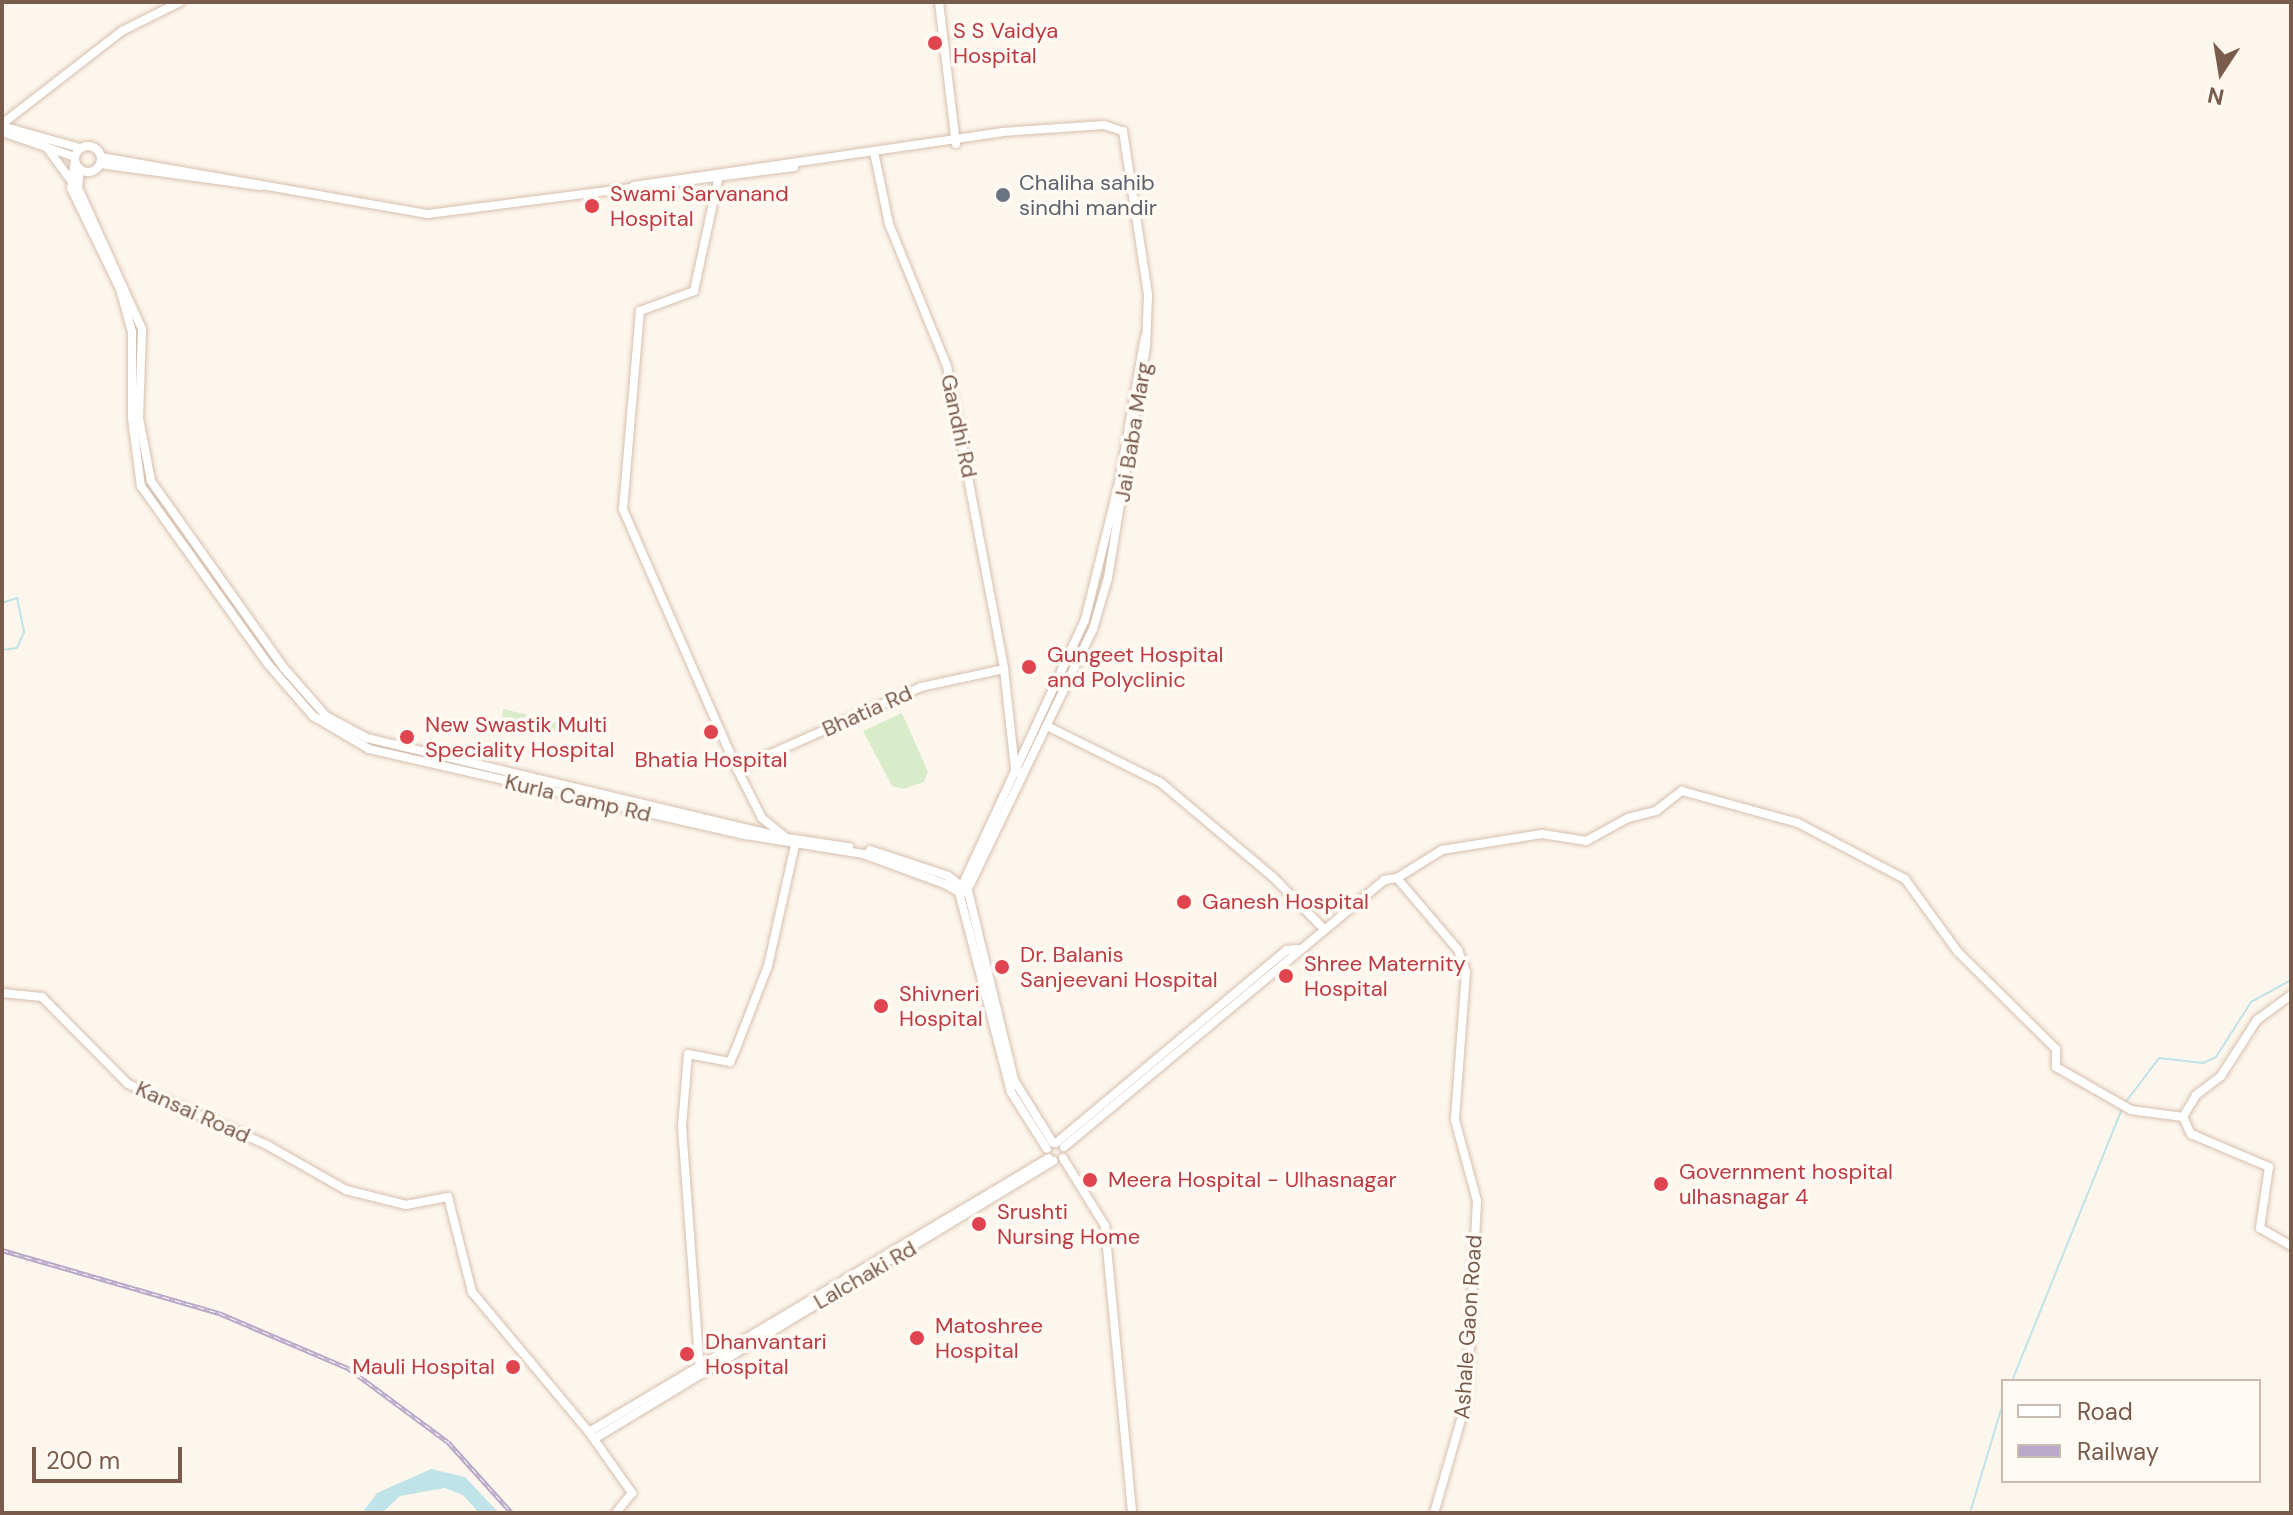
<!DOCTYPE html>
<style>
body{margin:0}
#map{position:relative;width:2293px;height:1515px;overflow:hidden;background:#fdf6ec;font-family:"DM Sans",sans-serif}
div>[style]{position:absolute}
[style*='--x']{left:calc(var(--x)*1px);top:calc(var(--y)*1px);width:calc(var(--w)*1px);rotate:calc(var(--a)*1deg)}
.green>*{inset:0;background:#d8ecc9}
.water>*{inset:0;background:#bfe3e8}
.stream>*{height:2px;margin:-1px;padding:0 1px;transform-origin:1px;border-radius:1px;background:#bfe3e8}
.roads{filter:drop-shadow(0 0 2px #d6c0b0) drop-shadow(0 0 2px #d6c0b0)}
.secondary>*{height:8px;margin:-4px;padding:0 4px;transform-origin:4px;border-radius:4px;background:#fff}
.secondary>.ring{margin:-4px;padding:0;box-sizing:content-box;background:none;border:8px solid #fff;border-radius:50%}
.rail>*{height:5px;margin-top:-2.5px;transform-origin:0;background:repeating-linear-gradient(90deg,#fffaf3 0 6px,#b9a8c9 0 12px);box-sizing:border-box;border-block:2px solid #b9a8c9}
.dots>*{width:22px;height:22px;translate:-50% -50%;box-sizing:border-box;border:4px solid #fffaf3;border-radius:50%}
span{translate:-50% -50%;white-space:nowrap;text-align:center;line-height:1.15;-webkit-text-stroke:7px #fffaf3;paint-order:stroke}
.health-label{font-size:22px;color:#be3a42}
.left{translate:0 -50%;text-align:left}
.right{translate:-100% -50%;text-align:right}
.worship-label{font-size:22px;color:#5b616d}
.street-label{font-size:22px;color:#7a5c4d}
.frame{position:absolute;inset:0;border:4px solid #7a5c4d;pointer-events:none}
.legend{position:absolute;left:2001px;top:1379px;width:260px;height:104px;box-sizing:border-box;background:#fffaf3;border:2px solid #cabbb1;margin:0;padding:10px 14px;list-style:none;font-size:24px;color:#7a5c4d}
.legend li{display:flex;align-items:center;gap:16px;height:40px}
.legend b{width:40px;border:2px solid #cabbb1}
.north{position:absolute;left:2181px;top:32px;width:80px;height:80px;-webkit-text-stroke:6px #fffaf3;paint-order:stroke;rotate:192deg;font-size:22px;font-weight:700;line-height:32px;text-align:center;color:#7a5c4d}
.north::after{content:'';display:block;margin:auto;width:28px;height:36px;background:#7a5c4d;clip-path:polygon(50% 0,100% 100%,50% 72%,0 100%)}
.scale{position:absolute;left:32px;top:1447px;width:150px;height:36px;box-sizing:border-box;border:4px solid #7a5c4d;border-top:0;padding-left:10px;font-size:24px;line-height:28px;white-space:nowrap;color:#7a5c4d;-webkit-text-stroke:6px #fffaf3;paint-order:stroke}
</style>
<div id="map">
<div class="green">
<i style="clip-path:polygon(503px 709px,565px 723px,565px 736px,502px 723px)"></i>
<i style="clip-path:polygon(902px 713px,928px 772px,924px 782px,903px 789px,892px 786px,863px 731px)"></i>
</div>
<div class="water">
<i style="clip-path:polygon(431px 1469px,465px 1477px,499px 1513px,479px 1513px,463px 1495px,445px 1488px,400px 1496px,382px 1513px,362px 1513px,377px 1493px)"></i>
</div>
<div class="stream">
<i style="--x:2;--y:603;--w:16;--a:-18"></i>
<i style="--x:17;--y:598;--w:35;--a:78"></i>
<i style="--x:24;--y:632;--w:17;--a:114"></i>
<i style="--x:17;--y:648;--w:15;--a:172"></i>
<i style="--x:2125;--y:1103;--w:56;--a:-52.9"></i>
<i style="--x:2159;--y:1058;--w:44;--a:6.5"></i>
<i style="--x:2203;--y:1063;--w:14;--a:-25"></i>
<i style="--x:2216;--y:1057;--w:65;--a:-57.5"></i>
<i style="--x:2251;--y:1002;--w:46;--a:-28.8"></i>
<i style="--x:2012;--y:1381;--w:293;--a:-68"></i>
<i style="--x:1970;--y:1513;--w:115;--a:-73.3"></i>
</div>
<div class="roads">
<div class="secondary">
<i style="--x:939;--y:2;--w:143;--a:83.2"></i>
<i style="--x:2;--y:124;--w:152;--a:-37.8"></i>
<i style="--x:122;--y:31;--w:65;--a:-26.6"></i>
<i style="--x:2;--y:126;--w:81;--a:15.8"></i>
<i style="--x:2;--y:132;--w:77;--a:18.9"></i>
<i style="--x:45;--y:145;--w:42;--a:53.7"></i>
<i class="ring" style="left:75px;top:146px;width:18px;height:18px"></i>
<i style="--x:874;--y:152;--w:74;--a:78.2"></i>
<i style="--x:889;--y:224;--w:153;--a:67.8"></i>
<i style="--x:947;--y:366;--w:308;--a:79.3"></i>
<i style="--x:1004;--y:669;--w:101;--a:83.7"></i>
<i style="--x:1015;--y:769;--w:8;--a:40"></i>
<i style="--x:101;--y:157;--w:332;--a:9.9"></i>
<i style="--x:428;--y:214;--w:369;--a:-7.3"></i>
<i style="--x:75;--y:160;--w:28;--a:98"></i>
<i style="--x:71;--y:188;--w:112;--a:64.1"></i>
<i style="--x:120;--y:289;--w:45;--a:74.4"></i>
<i style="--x:132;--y:332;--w:86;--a:90"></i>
<i style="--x:132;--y:418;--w:69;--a:82.5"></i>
<i style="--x:141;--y:486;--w:219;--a:54.5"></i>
<i style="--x:268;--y:664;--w:69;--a:49.1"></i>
<i style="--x:313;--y:716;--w:65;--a:30.5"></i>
<i style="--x:369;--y:749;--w:387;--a:12.9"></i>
<i style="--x:746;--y:835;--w:119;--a:9.2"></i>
<i style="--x:863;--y:854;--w:87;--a:20.1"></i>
<i style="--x:945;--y:884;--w:16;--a:30"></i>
<i style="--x:959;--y:892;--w:207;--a:75.4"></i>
<i style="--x:1011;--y:1092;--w:67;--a:57.7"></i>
<i style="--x:100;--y:164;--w:162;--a:7.8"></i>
<i style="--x:80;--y:169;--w:19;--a:96"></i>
<i style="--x:78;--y:188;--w:155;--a:65.6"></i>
<i style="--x:142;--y:329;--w:89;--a:91.9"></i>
<i style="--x:139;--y:418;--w:64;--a:79.2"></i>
<i style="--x:151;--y:481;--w:228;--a:54.6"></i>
<i style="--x:283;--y:667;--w:65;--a:48.7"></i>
<i style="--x:326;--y:716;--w:47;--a:28.2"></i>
<i style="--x:367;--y:738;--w:418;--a:13.4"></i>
<i style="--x:634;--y:186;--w:372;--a:-8.3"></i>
<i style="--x:1002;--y:132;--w:102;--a:-3.9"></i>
<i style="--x:1104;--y:125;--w:20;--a:18"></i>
<i style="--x:1123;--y:131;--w:166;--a:81.3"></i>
<i style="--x:1148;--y:295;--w:51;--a:92.2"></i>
<i style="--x:1146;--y:346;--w:235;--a:99.3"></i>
<i style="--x:1108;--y:578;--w:53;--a:106.4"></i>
<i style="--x:1093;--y:629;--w:293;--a:115.7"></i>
<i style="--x:1047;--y:726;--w:126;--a:26.4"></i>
<i style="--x:1160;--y:782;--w:148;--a:40.1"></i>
<i style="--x:1273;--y:877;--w:70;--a:45.6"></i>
<i style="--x:737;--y:769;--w:201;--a:-24"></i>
<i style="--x:921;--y:687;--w:85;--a:-12.2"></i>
<i style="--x:787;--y:838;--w:63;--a:8.3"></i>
<i style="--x:870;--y:850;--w:82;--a:18.4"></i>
<i style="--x:948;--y:876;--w:25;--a:37"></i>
<i style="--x:968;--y:891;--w:195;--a:76.3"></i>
<i style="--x:1014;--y:1080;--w:74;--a:58.2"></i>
<i style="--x:1397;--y:878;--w:94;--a:49.7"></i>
<i style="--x:1458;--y:950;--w:23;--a:70"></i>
<i style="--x:1466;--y:972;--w:148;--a:94.3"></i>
<i style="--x:1455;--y:1120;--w:84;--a:74.8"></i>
<i style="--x:1477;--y:1201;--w:198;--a:92.9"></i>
<i style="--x:1467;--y:1399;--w:119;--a:106.1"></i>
<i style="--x:961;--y:888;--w:295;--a:-65.2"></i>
<i style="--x:1085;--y:620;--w:141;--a:-76.1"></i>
<i style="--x:1119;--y:483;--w:148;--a:-79.9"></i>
<i style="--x:2;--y:993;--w:40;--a:5.7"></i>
<i style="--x:42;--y:997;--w:122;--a:45.3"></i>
<i style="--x:128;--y:1084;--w:152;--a:23.7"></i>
<i style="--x:267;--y:1145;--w:91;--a:29.7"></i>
<i style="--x:346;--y:1190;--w:62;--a:14"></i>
<i style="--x:406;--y:1205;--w:43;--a:-10.8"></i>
<i style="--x:448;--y:1197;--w:98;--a:75.8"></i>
<i style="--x:472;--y:1292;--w:182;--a:50.1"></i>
<i style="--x:589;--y:1432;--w:75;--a:54.8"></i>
<i style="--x:632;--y:1493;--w:26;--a:129"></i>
<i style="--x:2183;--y:1117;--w:19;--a:65"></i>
<i style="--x:2191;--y:1134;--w:85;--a:22.9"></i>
<i style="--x:2269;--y:1167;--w:62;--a:98.4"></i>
<i style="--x:2260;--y:1228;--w:36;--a:30"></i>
<i style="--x:2183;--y:1117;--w:26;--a:-59"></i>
<i style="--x:2196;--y:1095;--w:31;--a:-37"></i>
<i style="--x:2221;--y:1076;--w:67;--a:-57.3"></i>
<i style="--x:2257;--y:1020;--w:42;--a:-36.3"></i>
<i style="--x:1056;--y:1143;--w:301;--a:-39.9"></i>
<i style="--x:1287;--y:950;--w:10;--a:-6"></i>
<i style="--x:1064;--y:1147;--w:417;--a:-39.8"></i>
<i style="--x:1384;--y:880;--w:13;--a:-9"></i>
<i style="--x:1397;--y:878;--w:53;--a:-31.9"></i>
<i style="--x:1442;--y:850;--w:101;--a:-9.1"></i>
<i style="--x:1542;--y:834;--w:45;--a:9"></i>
<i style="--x:1586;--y:841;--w:48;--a:-28.7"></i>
<i style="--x:1628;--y:818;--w:29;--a:-14"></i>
<i style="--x:1656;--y:811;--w:33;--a:-38"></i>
<i style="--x:1682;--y:791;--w:120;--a:15.4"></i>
<i style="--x:1798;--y:823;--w:121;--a:27.6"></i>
<i style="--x:1905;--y:879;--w:90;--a:54"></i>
<i style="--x:1958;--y:952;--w:138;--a:44.7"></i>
<i style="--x:2056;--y:1049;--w:18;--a:90"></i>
<i style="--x:2056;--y:1067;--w:86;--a:29.8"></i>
<i style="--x:2131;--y:1110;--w:52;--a:7.7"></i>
<i style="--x:1063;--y:1158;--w:80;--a:58.3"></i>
<i style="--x:1105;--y:1226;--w:288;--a:84.6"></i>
<i style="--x:700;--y:1372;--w:246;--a:-94.2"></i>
<i style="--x:682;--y:1127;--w:73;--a:-85.3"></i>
<i style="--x:688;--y:1054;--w:43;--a:10.8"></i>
<i style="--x:730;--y:1062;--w:12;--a:-66"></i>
<i style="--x:735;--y:1051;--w:91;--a:-68.8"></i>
<i style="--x:768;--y:966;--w:124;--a:-77.4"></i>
<i style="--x:795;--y:845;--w:43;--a:-140.7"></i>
<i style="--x:762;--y:818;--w:55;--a:-117"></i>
<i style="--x:737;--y:769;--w:284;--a:-113.7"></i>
<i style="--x:623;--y:509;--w:199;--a:-85.1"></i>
<i style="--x:640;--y:311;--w:58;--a:-20.3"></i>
<i style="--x:694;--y:291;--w:114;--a:-77.8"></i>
<i style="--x:589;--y:1432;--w:535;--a:-30.78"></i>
<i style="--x:594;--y:1439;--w:537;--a:-31.2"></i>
</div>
</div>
<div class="rail">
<i style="--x:2;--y:1250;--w:226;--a:16.2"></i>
<i style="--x:219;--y:1313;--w:140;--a:23.1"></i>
<i style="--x:348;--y:1368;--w:124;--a:36.5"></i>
<i style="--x:448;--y:1442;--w:96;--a:48"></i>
</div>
<div class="dots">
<i style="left:935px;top:43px;background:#e0444e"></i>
<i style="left:1003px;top:195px;background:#6b7280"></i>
<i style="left:592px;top:206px;background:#e0444e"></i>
<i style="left:1029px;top:667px;background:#e0444e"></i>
<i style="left:711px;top:732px;background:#e0444e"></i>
<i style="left:407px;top:737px;background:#e0444e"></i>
<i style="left:1184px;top:902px;background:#e0444e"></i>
<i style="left:1002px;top:967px;background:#e0444e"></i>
<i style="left:1286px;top:976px;background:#e0444e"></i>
<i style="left:881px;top:1006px;background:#e0444e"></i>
<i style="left:1090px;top:1180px;background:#e0444e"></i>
<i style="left:1661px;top:1184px;background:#e0444e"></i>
<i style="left:979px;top:1224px;background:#e0444e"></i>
<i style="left:917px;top:1338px;background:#e0444e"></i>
<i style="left:687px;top:1354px;background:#e0444e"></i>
<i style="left:513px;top:1367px;background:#e0444e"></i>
</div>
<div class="health-label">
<span class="left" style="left:953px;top:43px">S S Vaidya<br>Hospital</span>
<span class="left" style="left:610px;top:206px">Swami Sarvanand<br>Hospital</span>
<span class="left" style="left:1047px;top:667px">Gungeet Hospital<br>and Polyclinic</span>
<span class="left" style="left:425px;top:737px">New Swastik Multi<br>Speciality Hospital</span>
<span style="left:711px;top:760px">Bhatia Hospital</span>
<span class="left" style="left:1202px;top:902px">Ganesh Hospital</span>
<span class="left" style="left:1020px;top:967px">Dr. Balanis<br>Sanjeevani Hospital</span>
<span class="left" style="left:1304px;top:976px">Shree Maternity<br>Hospital</span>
<span class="left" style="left:899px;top:1006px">Shivneri<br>Hospital</span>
<span class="left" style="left:1679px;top:1184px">Government hospital<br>ulhasnagar 4</span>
<span class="left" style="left:1108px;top:1180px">Meera Hospital - Ulhasnagar</span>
<span class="left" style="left:997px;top:1224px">Srushti<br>Nursing Home</span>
<span class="left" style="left:935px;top:1338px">Matoshree<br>Hospital</span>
<span class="left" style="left:705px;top:1354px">Dhanvantari<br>Hospital</span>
<span class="right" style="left:495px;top:1367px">Mauli Hospital</span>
</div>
<div class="worship-label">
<span class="left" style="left:1019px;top:195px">Chaliha sahib<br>sindhi mandir</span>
</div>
<div class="street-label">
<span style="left:959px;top:426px;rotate:78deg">Gandhi Rd</span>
<span style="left:1133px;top:432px;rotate:-81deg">Jai Baba Marg</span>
<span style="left:867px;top:711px;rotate:-24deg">Bhatia Rd</span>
<span style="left:578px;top:798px;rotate:13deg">Kurla Camp Rd</span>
<span style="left:193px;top:1112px;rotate:24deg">Kansai Road</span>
<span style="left:865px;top:1275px;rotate:-30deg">Lalchaki Rd</span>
<span style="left:1468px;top:1327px;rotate:-86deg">Ashale Gaon Road</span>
</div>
<div class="frame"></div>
<ul class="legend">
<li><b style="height:10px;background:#fff"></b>Road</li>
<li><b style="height:10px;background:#b9a8c9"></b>Railway</li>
</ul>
<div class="north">N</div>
<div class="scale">200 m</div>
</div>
